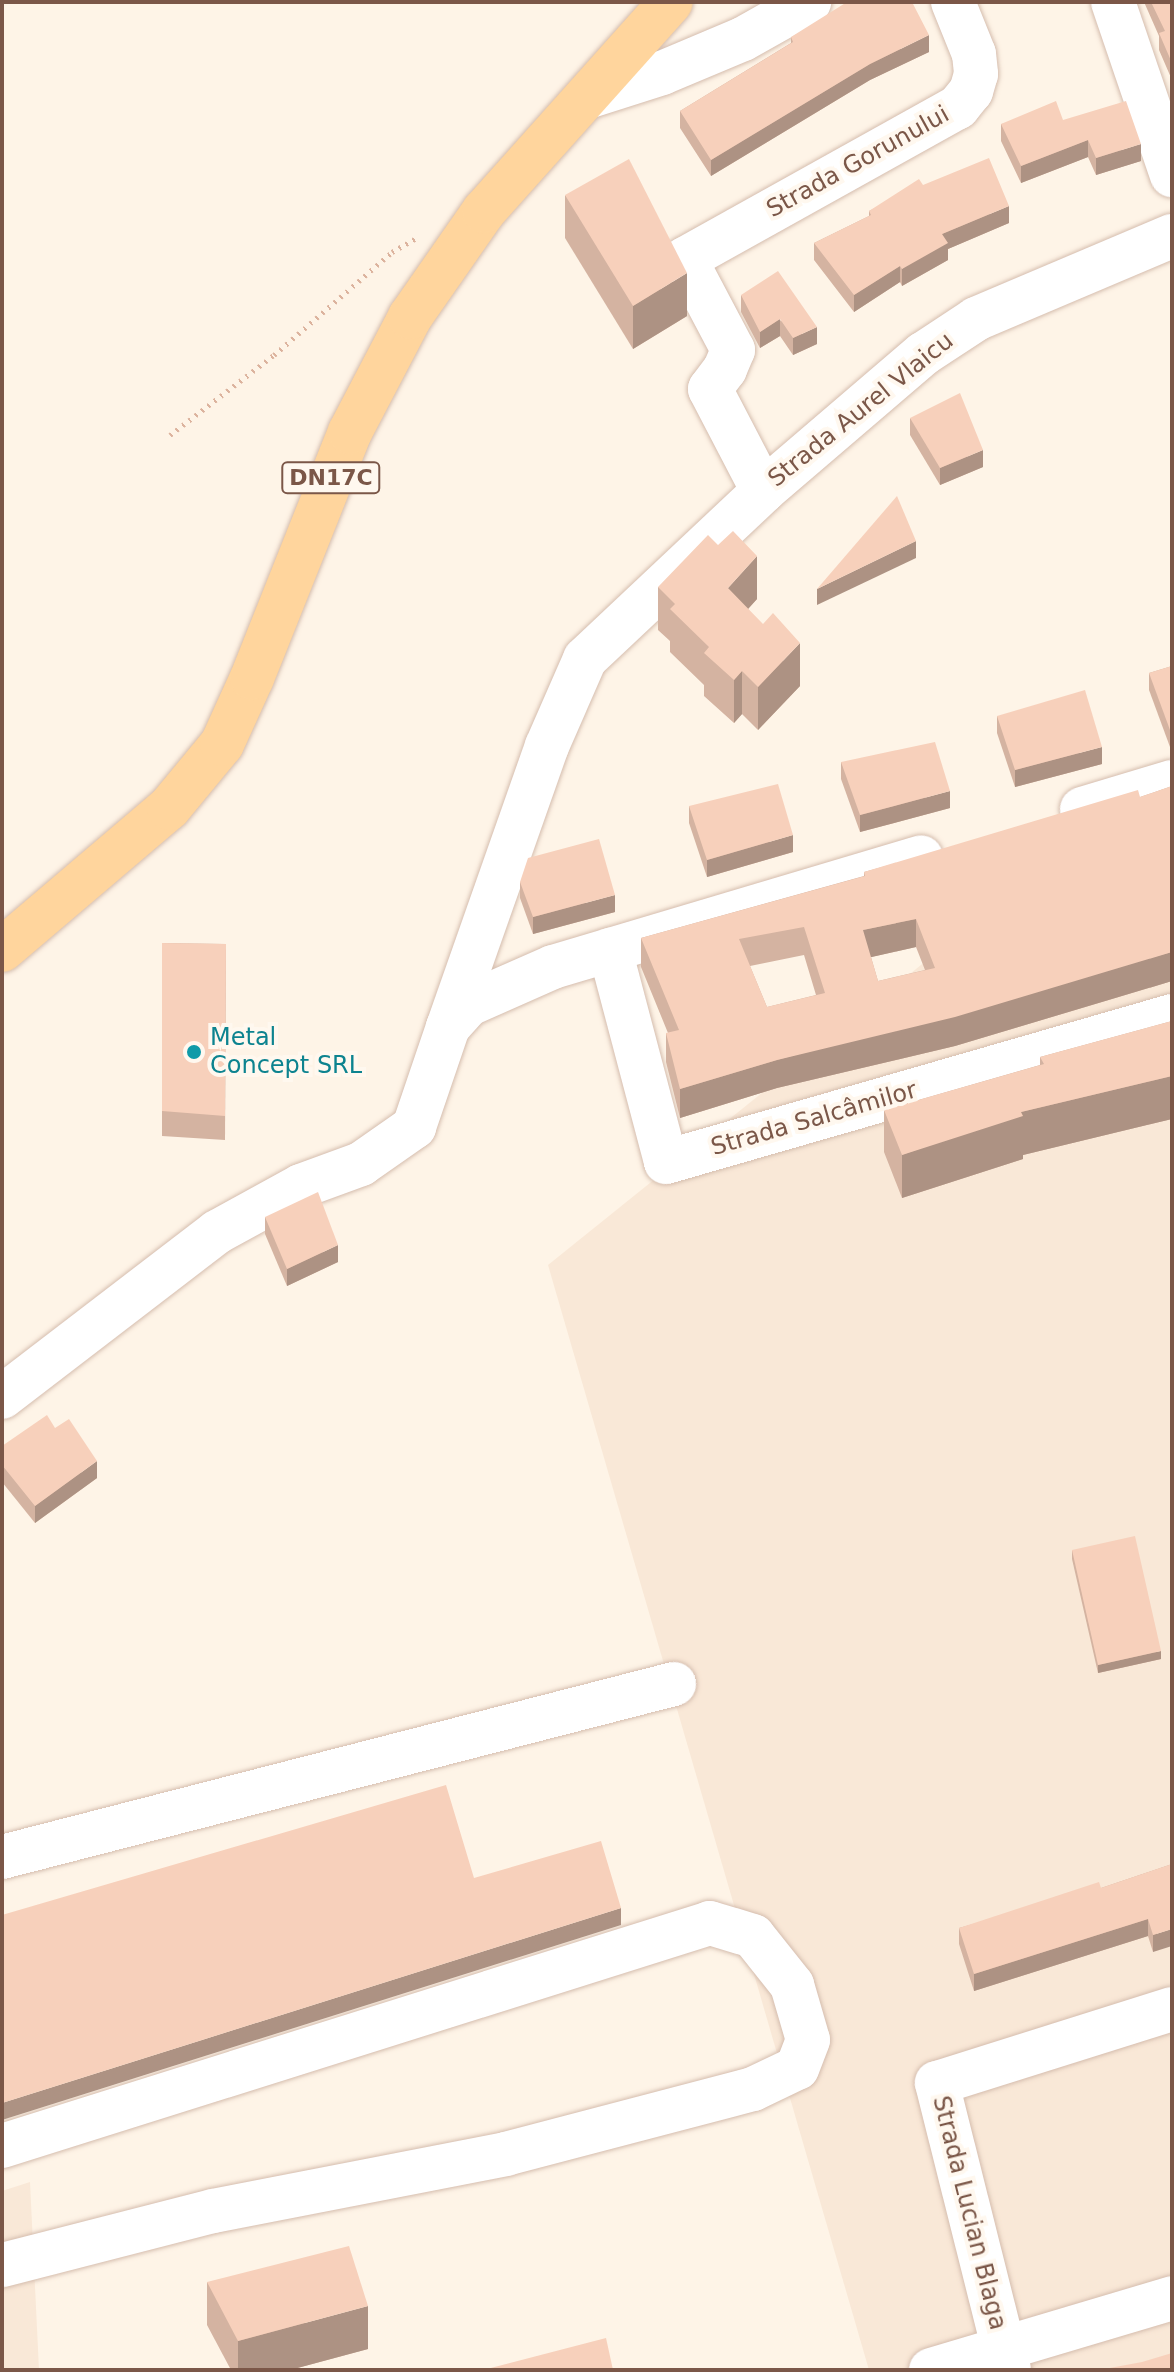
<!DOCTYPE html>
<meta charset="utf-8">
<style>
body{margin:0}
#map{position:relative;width:1174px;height:2372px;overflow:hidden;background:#fef4e7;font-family:"DejaVu Sans",sans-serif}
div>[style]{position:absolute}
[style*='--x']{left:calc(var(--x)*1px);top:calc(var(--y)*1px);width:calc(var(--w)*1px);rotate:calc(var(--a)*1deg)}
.residential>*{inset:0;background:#f9e8d7}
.path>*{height:5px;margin-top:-2.5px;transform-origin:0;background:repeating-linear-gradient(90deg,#dcb39e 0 2px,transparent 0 8px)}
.roads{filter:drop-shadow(0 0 2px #d5bdae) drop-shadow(0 0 2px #d5bdae)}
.minor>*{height:44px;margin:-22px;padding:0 22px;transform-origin:22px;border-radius:22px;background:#fff}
.major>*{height:44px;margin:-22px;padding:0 22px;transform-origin:22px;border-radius:22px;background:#ffd59d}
.wall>*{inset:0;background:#d4b3a1}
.shaded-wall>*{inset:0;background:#ad9283}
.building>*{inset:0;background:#f7d0bb}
.dots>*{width:22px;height:22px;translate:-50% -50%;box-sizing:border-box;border:4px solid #fff8ef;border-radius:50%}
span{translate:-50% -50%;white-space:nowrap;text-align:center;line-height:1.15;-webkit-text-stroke:8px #fff8ef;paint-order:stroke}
.shield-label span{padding:2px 6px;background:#fff8ef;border:2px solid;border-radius:6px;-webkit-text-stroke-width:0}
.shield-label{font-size:22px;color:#7b5748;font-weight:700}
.street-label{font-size:24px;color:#7b5748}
.culture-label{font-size:24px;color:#0d838f}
.left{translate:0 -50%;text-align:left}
.frame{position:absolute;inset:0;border:4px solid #7b5748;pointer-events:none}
</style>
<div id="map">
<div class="residential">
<i style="clip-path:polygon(1172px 763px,1172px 2370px,869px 2370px,548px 1265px)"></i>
<i style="clip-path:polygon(30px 2182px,39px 2370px,2px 2370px,2px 2191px)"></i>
</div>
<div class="path">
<i style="--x:170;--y:435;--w:131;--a:-37.6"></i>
<i style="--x:274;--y:355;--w:157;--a:-41.1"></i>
<i style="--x:392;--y:252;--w:30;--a:-30"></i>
</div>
<div class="roads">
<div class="minor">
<i style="--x:953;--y:2;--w:56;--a:68"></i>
<i style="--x:974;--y:54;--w:20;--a:84"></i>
<i style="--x:976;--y:74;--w:18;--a:106"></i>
<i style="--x:971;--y:91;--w:21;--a:129"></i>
<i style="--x:958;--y:107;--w:312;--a:150.9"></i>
<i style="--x:685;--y:259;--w:103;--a:62.2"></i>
<i style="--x:733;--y:350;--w:21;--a:113"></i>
<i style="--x:725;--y:369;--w:25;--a:127"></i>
<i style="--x:710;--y:389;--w:115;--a:62.5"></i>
<i style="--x:763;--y:491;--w:211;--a:-40.6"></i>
<i style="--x:923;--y:354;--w:64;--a:-33.4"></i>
<i style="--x:976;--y:319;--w:213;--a:-23"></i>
<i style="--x:1113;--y:2;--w:183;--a:71.2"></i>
<i style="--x:587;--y:97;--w:79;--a:-17.7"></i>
<i style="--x:662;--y:73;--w:88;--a:-22.8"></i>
<i style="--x:743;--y:39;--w:76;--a:-29.3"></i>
<i style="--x:1082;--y:809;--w:94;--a:-16.7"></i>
<i style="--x:610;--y:950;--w:219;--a:75.2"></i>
<i style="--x:666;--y:1162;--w:527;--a:-16.09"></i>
<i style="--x:448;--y:1027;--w:298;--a:-70.6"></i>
<i style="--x:547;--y:746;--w:95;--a:-66.4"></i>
<i style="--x:585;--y:659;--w:245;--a:-43.3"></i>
<i style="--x:2;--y:1397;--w:271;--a:-37.5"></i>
<i style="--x:217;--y:1232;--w:96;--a:-28.7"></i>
<i style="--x:301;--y:1186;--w:64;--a:-20.1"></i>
<i style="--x:361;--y:1164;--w:65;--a:-34.9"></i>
<i style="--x:414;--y:1127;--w:106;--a:-71.2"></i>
<i style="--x:448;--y:1027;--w:31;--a:-48"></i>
<i style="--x:469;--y:1004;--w:92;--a:-23.8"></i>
<i style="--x:553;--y:967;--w:384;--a:-16.6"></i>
<i style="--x:2;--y:1857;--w:694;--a:-14.44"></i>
<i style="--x:2;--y:2146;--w:742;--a:-17.48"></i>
<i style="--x:710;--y:1923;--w:45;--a:16.8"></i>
<i style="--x:753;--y:1936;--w:63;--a:51.5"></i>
<i style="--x:792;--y:1985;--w:57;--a:73.8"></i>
<i style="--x:808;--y:2040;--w:30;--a:111"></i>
<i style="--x:797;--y:2068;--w:49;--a:154.5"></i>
<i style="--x:753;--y:2089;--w:255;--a:165.3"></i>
<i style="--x:506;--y:2154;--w:298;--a:169"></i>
<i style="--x:213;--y:2211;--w:218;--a:165.6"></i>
<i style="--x:931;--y:2370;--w:252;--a:-16.6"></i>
<i style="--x:1009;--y:2370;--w:296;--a:-104.1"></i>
<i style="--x:937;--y:2083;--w:246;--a:-17.5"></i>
</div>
<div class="major">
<i style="--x:2;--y:950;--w:219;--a:-40.4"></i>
<i style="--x:169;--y:808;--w:83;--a:-50.4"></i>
<i style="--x:222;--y:744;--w:72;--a:-65.6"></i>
<i style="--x:252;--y:678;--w:265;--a:-68.3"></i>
<i style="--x:350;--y:432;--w:130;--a:-62.4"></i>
<i style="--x:410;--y:317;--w:129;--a:-55.1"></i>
<i style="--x:484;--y:211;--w:280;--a:-48.2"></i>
</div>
</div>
<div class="wall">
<i style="clip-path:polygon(1144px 2px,1172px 2px,1172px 80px,1159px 50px,1159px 36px)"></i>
<i style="clip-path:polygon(791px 37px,929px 52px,870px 80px,711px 176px,680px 128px,680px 111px,791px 43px)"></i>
<i style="clip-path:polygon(1063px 120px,1141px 161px,1096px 175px,1088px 157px,1021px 183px,1001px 141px,1001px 124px)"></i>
<i style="clip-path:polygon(923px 185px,1009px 223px,948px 249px,948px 260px,902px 286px,900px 282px,854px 312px,814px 260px,814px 243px,869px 216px,869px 211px)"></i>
<i style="clip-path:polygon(565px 195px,687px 316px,633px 349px,565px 238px)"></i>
<i style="clip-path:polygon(741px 295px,817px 344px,793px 355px,780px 336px,760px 348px,741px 312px)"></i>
<i style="clip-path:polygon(910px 418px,983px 467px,940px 485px,910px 435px)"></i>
<i style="clip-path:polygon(658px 587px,757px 599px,748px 609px,800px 686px,758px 730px,742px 714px,734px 723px,704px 696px,704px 685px,670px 652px,670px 641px,658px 630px)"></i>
<i style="clip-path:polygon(1172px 666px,1172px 746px,1170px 747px,1149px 690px,1149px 673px)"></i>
<i style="clip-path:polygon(997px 716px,1102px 764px,1015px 787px,997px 733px)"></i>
<i style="clip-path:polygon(841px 762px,950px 808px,860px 832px,841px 779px)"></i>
<i style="clip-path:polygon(evenodd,1172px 786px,1172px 981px,955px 1046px,777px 1088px,680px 1118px,666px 1062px,666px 1033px,668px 1033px,641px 967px,641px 938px,864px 876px,864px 872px,1140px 797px,1172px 786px,916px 947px,925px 970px,878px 981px,871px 957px,916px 947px,1172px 786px,804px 955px,816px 995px,767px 1007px,750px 966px,804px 955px)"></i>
<i style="clip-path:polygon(689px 806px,793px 852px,707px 877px,689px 823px)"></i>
<i style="clip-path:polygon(520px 882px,615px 912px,533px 934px,520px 898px)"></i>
<i style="clip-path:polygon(162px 943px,226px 944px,225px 1140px,162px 1136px)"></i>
<i style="clip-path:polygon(1172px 1021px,1172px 1119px,1023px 1155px,1023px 1159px,902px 1198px,884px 1152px,884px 1110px,1040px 1065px,1040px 1057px)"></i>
<i style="clip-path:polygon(265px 1217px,338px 1262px,287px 1286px,265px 1234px)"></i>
<i style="clip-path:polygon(2px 1446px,97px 1478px,35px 1523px,2px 1482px)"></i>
<i style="clip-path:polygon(1072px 1550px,1161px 1659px,1098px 1673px,1072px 1559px)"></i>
<i style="clip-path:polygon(1172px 1864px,1153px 1952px,1148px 1936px,974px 1991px,959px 1944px,959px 1928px,1101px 1888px)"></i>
<i style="clip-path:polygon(207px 2282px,368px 2349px,290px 2370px,231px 2370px,207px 2325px)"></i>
</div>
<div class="shaded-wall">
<i style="clip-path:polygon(929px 35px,929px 52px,870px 80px,711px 176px,711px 160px,870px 64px)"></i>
<i style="clip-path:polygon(1088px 140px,1088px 157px,1021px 183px,1021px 166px)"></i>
<i style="clip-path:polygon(1141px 144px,1141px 161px,1096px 175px,1096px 158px)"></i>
<i style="clip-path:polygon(1009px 206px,1009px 223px,948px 249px,948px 260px,902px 286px,902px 269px,942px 234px)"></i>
<i style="clip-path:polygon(900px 266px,900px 282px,854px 312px,854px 295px)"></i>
<i style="clip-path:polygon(687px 273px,687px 316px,633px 349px,633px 306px)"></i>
<i style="clip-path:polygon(780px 319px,780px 336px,760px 348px,760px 332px)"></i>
<i style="clip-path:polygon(817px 327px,817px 344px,793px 355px,793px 338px)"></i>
<i style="clip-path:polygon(983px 450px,983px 467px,940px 485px,940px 468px)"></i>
<i style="clip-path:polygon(916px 541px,916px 558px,817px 605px,817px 589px)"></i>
<i style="clip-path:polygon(757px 556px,757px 599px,728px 631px,728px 588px)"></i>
<i style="clip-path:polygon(800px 643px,800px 686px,758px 730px,758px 687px)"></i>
<i style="clip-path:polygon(742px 671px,742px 714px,734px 723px,734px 680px)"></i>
<i style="clip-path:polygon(1172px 729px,1172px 746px,1170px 747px,1170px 730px)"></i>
<i style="clip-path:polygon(1102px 747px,1102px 764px,1015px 787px,1015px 770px)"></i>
<i style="clip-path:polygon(950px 791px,950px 808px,860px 832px,860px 815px)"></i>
<i style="clip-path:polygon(793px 835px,793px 852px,707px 877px,707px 860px)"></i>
<i style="clip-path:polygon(615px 895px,615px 912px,533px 934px,533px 917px)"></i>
<i style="clip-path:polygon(916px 919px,916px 947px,863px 959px,863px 930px)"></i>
<i style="clip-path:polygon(1172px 952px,1172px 981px,955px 1046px,777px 1088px,680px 1118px,680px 1089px,777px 1060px)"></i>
<i style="clip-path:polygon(1172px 1076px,1172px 1119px,1023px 1155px,1023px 1159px,902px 1198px,902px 1155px,1021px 1112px)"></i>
<i style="clip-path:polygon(338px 1245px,338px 1262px,287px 1286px,287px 1269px)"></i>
<i style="clip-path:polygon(97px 1461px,97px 1478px,35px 1523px,35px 1506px)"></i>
<i style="clip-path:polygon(1161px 1651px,1161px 1659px,1098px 1673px,1098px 1665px)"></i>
<i style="clip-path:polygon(621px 1908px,621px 1925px,2px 2120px,2px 2103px)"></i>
<i style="clip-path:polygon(1148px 1919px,1148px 1936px,974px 1991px,974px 1974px)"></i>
<i style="clip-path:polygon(1172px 1929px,1172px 1946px,1153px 1952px,1153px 1935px)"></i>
<i style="clip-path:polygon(368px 2306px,368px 2349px,290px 2370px,238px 2370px,238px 2341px)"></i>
</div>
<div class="building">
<i style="clip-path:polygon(847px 2px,912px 2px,929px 35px,870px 64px,711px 160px,680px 111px,793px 42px,791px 37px)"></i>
<i style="clip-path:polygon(1151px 2px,1172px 2px,1172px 63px,1159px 33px,1165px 31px)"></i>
<i style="clip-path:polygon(1056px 101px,1063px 120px,1126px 101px,1141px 144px,1096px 158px,1088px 140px,1021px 166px,1001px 124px)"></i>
<i style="clip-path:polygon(989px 158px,1009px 206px,942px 234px,948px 243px,902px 269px,900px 266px,854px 295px,814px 243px,871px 215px,869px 211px,919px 179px,923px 185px)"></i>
<i style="clip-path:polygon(629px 159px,687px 273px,633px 306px,565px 195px)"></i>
<i style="clip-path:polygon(778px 271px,817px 327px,793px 338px,780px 319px,760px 332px,741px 295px)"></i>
<i style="clip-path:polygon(960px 393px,983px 450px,940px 468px,910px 418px)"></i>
<i style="clip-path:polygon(897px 496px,916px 541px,817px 589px)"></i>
<i style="clip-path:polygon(733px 531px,757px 556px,728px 588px,763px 624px,773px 613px,800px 643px,758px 687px,742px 671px,734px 680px,704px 653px,709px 647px,670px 609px,675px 604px,658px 587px,708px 535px,718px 545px)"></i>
<i style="clip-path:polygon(1172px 666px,1172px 729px,1170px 730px,1149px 673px)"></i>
<i style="clip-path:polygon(1085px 690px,1102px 747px,1015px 770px,997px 716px)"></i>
<i style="clip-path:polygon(935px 742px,950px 791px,860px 815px,841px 762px)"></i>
<i style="clip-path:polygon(778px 784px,793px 835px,707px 860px,689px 806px)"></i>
<i style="clip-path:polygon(evenodd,1172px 786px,1172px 952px,955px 1017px,777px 1060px,680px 1089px,666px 1033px,679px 1030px,641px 938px,865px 876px,864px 872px,1138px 790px,1140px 797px,1172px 786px,916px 919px,935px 968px,878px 981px,863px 930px,916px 919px,1172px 786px,804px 927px,825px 993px,767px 1007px,739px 939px,804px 927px)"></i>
<i style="clip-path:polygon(599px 839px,615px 895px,533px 917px,520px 882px,528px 858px)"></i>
<i style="clip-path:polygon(162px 943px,226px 944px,225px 1116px,162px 1111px)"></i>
<i style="clip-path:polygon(1172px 1021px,1172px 1076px,1021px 1112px,1023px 1116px,902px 1155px,884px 1110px,1044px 1064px,1040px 1057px)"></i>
<i style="clip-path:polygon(318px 1192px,338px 1245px,287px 1269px,265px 1217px)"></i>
<i style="clip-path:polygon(47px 1415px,55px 1428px,69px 1419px,97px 1461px,35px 1506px,2px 1465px,2px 1446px)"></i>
<i style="clip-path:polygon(1135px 1536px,1161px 1651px,1098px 1665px,1072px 1550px)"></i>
<i style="clip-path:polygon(446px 1785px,474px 1878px,601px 1841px,621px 1908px,2px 2103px,2px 1915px)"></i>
<i style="clip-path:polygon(1172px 1864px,1172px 1929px,1153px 1935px,1148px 1919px,974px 1974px,959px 1928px,1099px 1882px,1101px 1888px)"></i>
<i style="clip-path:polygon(349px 2246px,368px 2306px,238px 2341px,207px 2282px)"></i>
<i style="clip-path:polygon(606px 2338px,613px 2370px,483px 2370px)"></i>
<i style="clip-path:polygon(1172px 2353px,1172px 2370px,1099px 2370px,1142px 2362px)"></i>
</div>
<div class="dots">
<i style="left:194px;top:1052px;background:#0f9aa8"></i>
</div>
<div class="shield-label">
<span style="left:331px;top:478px">DN17C</span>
</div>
<div class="street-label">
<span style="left:858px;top:162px;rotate:-29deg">Strada Gorunului</span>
<span style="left:861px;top:410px;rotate:-39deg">Strada Aurel Vlaicu</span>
<span style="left:814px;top:1119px;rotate:-16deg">Strada Salcâmilor</span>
<span style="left:969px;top:2213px;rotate:76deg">Strada Lucian Blaga</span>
</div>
<div class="culture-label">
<span class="left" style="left:210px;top:1052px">Metal<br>Concept SRL</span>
</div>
<div class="frame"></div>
</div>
